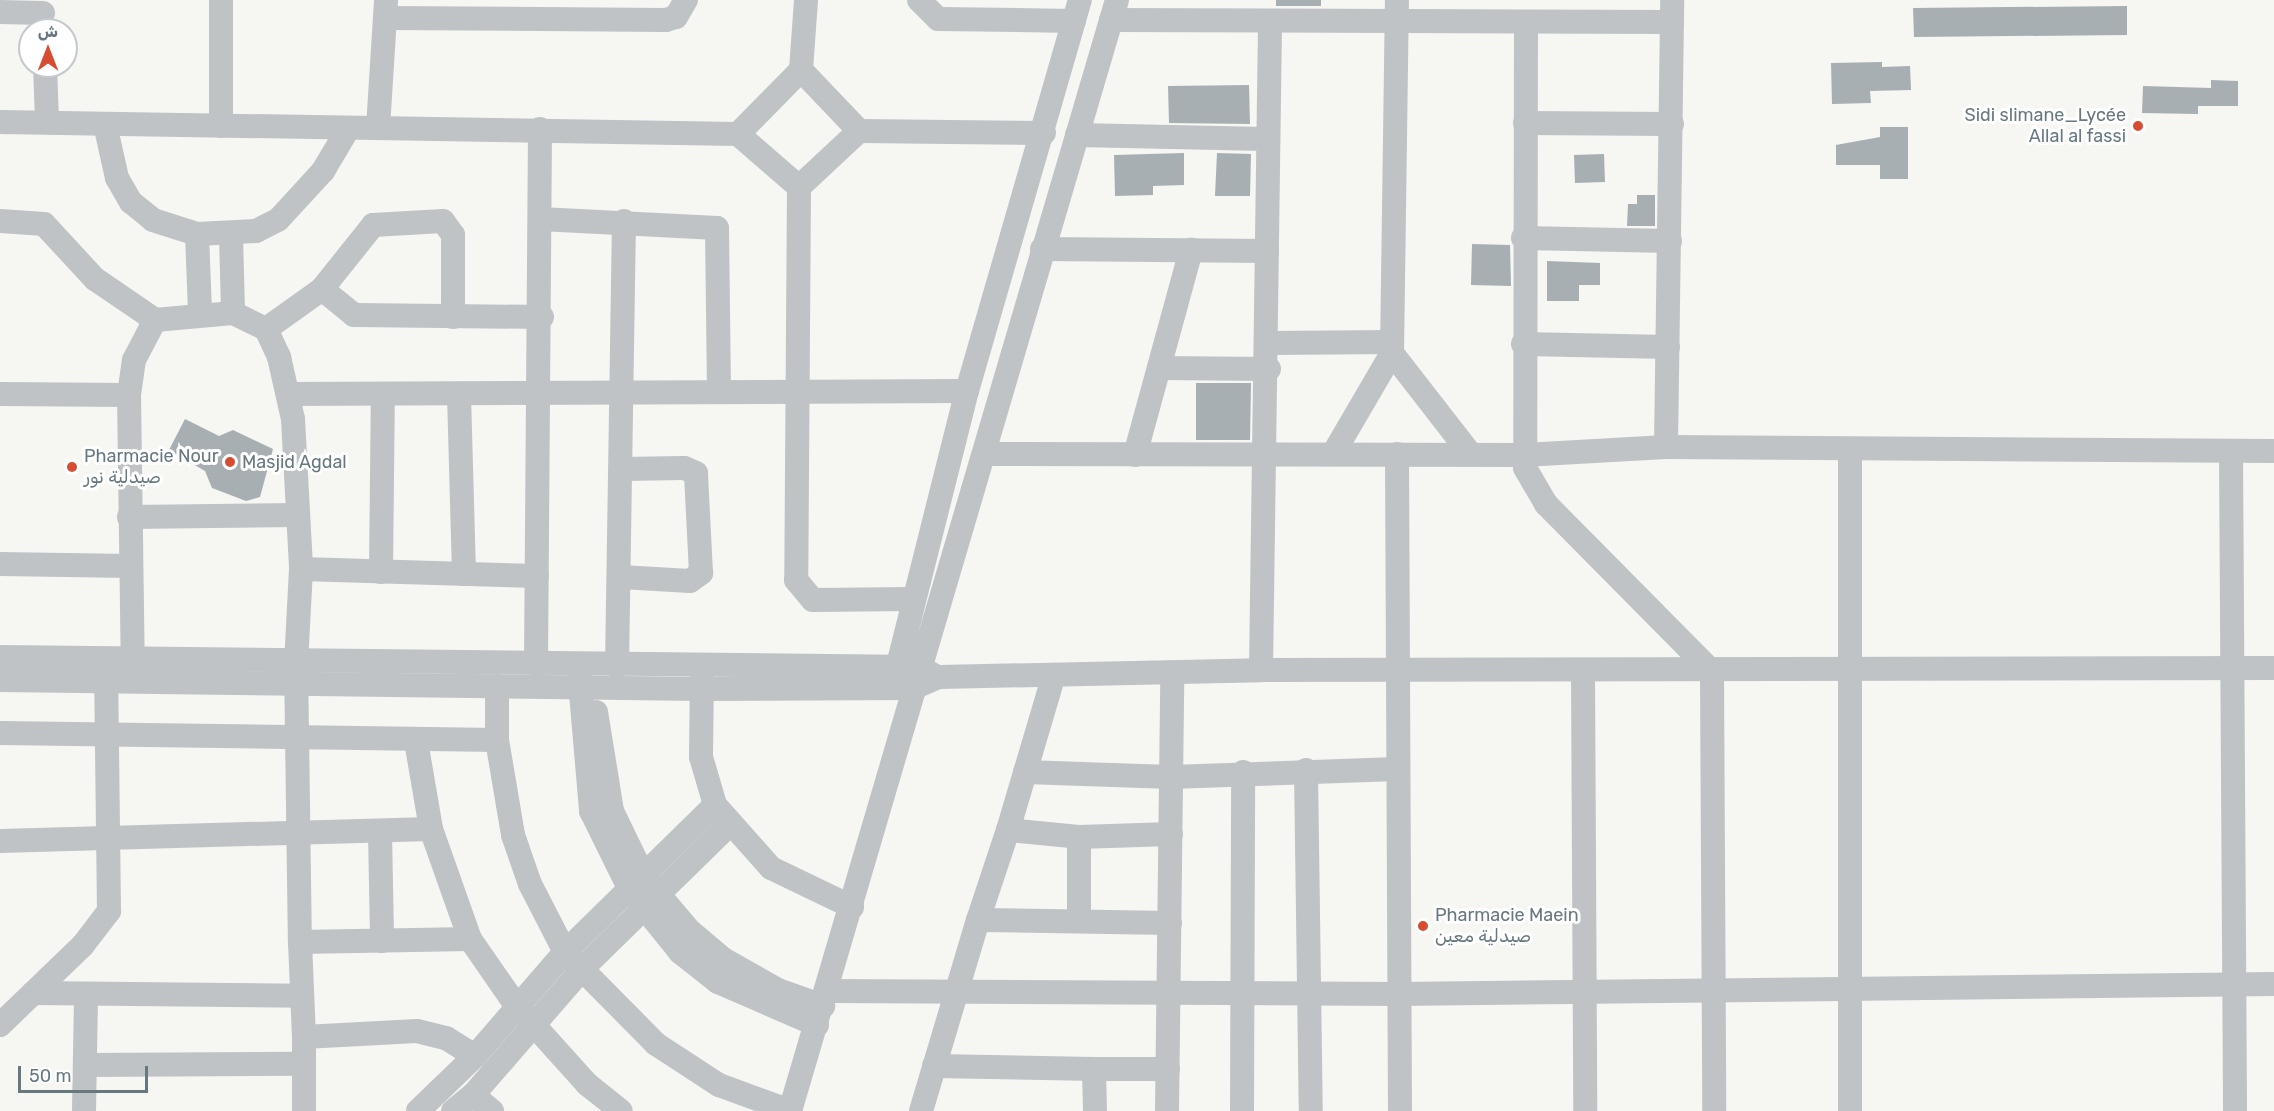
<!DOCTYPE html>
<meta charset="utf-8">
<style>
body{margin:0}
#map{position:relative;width:2274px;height:1111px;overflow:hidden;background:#f6f6f3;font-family:Rubik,Cairo,sans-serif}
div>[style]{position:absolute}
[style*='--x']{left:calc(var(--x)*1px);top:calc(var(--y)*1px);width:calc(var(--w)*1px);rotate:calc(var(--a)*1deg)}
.building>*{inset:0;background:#a7afb3}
.minor>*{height:24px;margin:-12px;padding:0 12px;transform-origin:12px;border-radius:12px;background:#bfc3c6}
.dots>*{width:16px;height:16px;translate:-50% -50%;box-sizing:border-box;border:3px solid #fff;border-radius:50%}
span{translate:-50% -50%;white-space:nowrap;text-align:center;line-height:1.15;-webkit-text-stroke:6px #fff;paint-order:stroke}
.poi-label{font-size:18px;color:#677881}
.right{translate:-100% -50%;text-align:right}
.left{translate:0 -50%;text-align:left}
.north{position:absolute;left:18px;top:18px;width:60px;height:60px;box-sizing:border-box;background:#fff;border:2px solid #c2c9cd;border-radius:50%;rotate:0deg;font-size:16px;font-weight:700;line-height:24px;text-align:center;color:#677881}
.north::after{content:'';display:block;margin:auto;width:21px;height:27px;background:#d64d33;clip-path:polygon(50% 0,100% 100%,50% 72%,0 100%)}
.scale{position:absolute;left:18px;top:1066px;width:130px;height:27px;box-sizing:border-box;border:3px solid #677881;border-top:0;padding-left:8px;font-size:18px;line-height:21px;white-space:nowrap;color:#677881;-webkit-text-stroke:4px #fff;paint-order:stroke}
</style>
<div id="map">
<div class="building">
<i style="clip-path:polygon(1276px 0,1321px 0,1321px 6px,1276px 6px)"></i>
<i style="clip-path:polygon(2127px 6px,2127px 35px,1914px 37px,1913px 8px)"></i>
<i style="clip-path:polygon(1882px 62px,1882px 67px,1910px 66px,1911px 90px,1870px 91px,1871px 103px,1832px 104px,1831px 63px)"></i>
<i style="clip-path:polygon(2211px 80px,2238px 81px,2238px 106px,2198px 106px,2198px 114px,2142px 113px,2143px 86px,2211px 88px)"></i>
<i style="clip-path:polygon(1249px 85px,1250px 124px,1169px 123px,1168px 86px)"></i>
<i style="clip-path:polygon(1880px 127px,1908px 127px,1908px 179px,1880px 179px,1880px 165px,1836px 165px,1836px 145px,1880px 137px)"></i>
<i style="clip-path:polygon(1184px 153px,1184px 185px,1153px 186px,1153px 195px,1115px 196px,1114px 155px)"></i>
<i style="clip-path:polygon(1217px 153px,1251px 154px,1250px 196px,1215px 196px)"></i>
<i style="clip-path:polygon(1604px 154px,1605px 182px,1575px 183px,1574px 155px)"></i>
<i style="clip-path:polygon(1637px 195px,1655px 195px,1655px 226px,1627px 226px,1628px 204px,1637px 204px)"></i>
<i style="clip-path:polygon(1472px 244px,1510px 245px,1511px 286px,1471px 285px)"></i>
<i style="clip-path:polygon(1547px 261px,1600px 263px,1600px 285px,1579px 285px,1579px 301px,1547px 301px)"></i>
<i style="clip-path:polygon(1196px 383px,1251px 383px,1250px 440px,1196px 440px)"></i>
<i style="clip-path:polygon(185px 419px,219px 436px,233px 430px,273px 449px,260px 497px,246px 501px,212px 488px,205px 471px,169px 450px)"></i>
</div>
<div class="minor">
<i style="--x:919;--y:0;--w:27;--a:45"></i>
<i style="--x:938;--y:19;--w:136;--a:0.8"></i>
<i style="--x:0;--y:12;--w:43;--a:1.3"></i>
<i style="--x:385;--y:18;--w:281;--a:0.4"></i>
<i style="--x:666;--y:20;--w:10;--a:-17"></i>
<i style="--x:676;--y:17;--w:20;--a:-60"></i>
<i style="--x:1111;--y:20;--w:561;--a:0.2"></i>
<i style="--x:1526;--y:22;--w:446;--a:90.1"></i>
<i style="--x:1525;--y:468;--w:42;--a:59.7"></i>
<i style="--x:1546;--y:504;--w:236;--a:45.3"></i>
<i style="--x:1712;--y:672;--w:439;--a:89.7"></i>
<i style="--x:45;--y:66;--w:55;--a:87.9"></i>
<i style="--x:801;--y:70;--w:84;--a:46.4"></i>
<i style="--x:859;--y:131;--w:82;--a:137"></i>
<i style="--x:799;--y:187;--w:393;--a:90.4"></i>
<i style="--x:796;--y:580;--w:26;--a:50"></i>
<i style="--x:813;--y:600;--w:100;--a:-0.6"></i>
<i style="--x:0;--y:122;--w:738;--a:0.93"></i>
<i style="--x:1525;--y:123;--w:147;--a:0.4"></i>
<i style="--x:105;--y:124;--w:55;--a:77.5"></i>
<i style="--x:117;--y:178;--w:28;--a:60"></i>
<i style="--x:131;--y:202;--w:28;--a:39"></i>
<i style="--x:153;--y:220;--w:46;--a:17.7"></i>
<i style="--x:197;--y:234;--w:59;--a:-2.9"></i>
<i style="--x:256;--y:231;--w:25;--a:-27"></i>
<i style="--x:278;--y:220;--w:67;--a:-47.4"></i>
<i style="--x:323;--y:171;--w:49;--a:-59.2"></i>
<i style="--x:221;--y:126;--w:126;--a:-90"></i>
<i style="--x:378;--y:128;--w:128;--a:-86.4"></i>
<i style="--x:859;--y:131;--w:185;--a:0.6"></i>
<i style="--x:1077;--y:135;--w:188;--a:1.2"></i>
<i style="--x:799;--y:187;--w:81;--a:-139"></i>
<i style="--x:738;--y:134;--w:90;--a:-45.5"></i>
<i style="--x:801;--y:70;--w:70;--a:-85.9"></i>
<i style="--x:540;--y:219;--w:177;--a:2.9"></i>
<i style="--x:717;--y:228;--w:163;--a:89.3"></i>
<i style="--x:0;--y:221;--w:44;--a:3.9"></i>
<i style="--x:44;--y:224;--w:75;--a:47.2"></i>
<i style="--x:95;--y:279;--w:73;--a:34.3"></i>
<i style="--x:197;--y:234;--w:79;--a:87.8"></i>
<i style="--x:231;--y:235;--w:78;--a:88.5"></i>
<i style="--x:1523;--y:238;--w:147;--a:1.2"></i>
<i style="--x:1042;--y:249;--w:225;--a:0.5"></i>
<i style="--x:322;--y:289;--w:82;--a:-51.4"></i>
<i style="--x:373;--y:225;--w:70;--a:-3.3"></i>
<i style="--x:443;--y:221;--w:17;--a:54"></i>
<i style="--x:453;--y:235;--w:82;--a:90"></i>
<i style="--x:266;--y:329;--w:69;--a:-35.5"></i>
<i style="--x:322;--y:289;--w:41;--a:39.1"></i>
<i style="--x:354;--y:315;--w:188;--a:0.6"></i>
<i style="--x:1268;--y:343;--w:124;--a:-0.5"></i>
<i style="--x:1523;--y:344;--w:145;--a:1.2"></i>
<i style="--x:1392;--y:353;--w:124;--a:52.2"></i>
<i style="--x:1160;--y:368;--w:109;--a:0.5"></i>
<i style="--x:0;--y:394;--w:129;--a:0.4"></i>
<i style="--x:288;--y:394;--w:679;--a:-0.25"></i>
<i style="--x:459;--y:395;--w:179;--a:88.4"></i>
<i style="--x:1666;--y:447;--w:447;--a:-89.2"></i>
<i style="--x:1850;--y:450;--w:661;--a:90"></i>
<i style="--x:2231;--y:451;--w:660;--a:89.65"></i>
<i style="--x:984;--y:454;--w:539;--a:0.11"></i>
<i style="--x:1523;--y:455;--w:143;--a:-3.2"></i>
<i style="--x:1666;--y:447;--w:608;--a:0.38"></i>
<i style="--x:1333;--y:454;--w:117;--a:-59.7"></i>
<i style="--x:1392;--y:353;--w:353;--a:-89.2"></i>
<i style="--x:1397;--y:454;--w:657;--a:89.74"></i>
<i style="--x:1135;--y:455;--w:213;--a:-74.7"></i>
<i style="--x:129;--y:517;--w:167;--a:-0.7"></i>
<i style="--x:0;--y:564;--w:131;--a:0.9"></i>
<i style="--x:301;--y:569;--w:236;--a:1.7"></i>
<i style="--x:381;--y:572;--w:177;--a:-89.4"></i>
<i style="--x:621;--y:577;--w:69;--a:3.3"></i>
<i style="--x:690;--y:581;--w:14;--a:-36"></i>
<i style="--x:701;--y:573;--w:100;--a:-92.9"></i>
<i style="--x:696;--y:473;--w:13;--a:-157"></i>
<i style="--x:684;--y:468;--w:62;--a:179.1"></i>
<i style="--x:0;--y:657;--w:918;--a:0.62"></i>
<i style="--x:918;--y:667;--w:16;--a:27"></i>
<i style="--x:536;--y:664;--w:535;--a:-89.57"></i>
<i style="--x:617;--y:666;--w:445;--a:-89.1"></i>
<i style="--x:579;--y:670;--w:142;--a:85.1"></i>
<i style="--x:591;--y:811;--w:88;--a:63.7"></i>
<i style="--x:630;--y:890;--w:80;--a:51.1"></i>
<i style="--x:680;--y:952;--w:48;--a:38.3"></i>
<i style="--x:718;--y:982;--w:108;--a:23.5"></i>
<i style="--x:1261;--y:670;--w:646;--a:-89.2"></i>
<i style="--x:1583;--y:672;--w:439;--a:89.7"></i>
<i style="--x:702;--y:675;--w:82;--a:90.7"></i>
<i style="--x:701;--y:757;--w:50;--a:73.7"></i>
<i style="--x:715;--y:805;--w:84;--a:48.4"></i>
<i style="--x:771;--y:868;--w:90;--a:25.7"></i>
<i style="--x:0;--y:680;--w:701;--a:0.74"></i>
<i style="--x:701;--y:689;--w:212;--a:-0.3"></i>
<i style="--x:913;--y:688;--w:28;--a:-23"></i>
<i style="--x:939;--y:677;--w:322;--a:-1.2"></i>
<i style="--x:1261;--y:670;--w:1013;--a:-0.11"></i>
<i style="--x:133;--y:680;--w:285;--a:-90.8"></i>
<i style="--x:129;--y:395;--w:35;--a:-82"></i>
<i style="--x:134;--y:360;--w:45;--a:-62.3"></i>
<i style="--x:155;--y:320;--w:78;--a:-5.1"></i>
<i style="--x:233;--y:313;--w:37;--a:26"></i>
<i style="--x:266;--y:329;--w:31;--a:65"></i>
<i style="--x:279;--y:357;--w:64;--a:77.3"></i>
<i style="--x:293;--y:419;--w:150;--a:86.9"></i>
<i style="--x:301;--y:569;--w:94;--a:93"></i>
<i style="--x:296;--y:663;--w:279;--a:89.2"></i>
<i style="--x:300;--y:942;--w:170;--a:-1"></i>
<i style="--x:894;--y:681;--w:299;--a:-75.9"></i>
<i style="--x:967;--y:391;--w:407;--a:-73.9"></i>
<i style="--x:497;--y:686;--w:54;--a:90"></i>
<i style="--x:497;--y:740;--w:96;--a:80.4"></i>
<i style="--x:513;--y:835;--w:52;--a:70.9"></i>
<i style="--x:530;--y:884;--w:76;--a:62.8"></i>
<i style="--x:565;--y:952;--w:129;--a:45.3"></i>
<i style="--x:656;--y:1044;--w:75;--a:33.1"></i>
<i style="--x:719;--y:1085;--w:76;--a:20.1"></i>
<i style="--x:596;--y:712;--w:100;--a:80.8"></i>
<i style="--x:612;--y:811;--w:73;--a:64.1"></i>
<i style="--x:644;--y:877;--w:70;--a:49.7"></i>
<i style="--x:689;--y:930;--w:45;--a:40.5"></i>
<i style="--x:723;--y:959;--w:63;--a:29.4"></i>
<i style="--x:778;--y:990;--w:48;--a:19.6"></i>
<i style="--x:0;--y:733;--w:497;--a:0.8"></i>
<i style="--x:416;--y:741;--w:89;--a:80.3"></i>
<i style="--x:431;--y:829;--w:117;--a:70.5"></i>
<i style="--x:470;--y:939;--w:79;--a:55.3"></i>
<i style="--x:515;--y:1004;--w:108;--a:48"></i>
<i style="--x:587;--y:1084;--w:43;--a:38.5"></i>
<i style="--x:1306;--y:770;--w:341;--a:89.2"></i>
<i style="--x:1025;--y:772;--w:146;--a:2"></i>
<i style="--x:1171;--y:777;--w:226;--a:-2"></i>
<i style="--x:1008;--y:830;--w:162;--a:-73.5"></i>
<i style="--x:380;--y:832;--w:109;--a:88.9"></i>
<i style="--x:1079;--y:837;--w:82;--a:90"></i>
<i style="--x:0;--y:841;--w:431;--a:-1.6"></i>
<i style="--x:1170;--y:923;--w:192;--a:-179.1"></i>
<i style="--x:978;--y:920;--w:95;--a:-71.6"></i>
<i style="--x:1008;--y:830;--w:71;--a:5.6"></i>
<i style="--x:1079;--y:837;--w:92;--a:-1.9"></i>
<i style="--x:300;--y:942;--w:95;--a:87.6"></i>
<i style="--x:828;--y:991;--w:569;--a:0.3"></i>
<i style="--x:1397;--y:994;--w:877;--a:-0.65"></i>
<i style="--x:33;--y:993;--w:269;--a:0.6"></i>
<i style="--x:0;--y:1025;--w:115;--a:-43.9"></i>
<i style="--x:83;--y:945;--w:43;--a:-52.6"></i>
<i style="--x:109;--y:911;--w:231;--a:-90.7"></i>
<i style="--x:85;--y:1065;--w:219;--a:-0.3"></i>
<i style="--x:934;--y:1066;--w:160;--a:1.1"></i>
<i style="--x:473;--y:1095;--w:25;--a:40"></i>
<i style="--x:84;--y:1111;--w:117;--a:-89"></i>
<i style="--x:304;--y:1111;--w:74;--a:-90"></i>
<i style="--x:304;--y:1037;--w:113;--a:-3"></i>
<i style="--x:417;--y:1031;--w:30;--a:14"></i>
<i style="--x:446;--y:1038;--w:34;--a:32"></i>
<i style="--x:418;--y:1111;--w:79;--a:-44"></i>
<i style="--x:475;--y:1056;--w:138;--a:-49.1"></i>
<i style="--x:565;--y:952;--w:210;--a:-44.4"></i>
<i style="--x:453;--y:1111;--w:26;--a:-39"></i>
<i style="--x:473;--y:1095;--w:167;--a:-49.1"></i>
<i style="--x:582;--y:969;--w:207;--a:-44.4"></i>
<i style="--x:790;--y:1111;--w:1158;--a:-73.6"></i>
<i style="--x:921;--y:1111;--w:199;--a:-73.4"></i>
<i style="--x:1095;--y:1111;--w:42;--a:-91.4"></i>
<i style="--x:1094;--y:1069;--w:74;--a:0"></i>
<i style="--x:1167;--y:1111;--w:438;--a:-89.3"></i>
<i style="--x:1242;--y:1111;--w:339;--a:-89.8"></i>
</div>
<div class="dots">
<i style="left:2138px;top:126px;background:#d64d33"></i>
<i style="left:230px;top:462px;background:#d64d33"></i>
<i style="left:72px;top:467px;background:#d64d33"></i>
<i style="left:1423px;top:926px;background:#d64d33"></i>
</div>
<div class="poi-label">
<span class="right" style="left:2126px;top:126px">Sidi slimane_Lycée<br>Allal al fassi</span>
<span class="left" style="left:84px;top:467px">Pharmacie Nour<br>صيدلية نور</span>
<span class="left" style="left:242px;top:462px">Masjid Agdal</span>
<span class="left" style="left:1435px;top:926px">Pharmacie Maein<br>صيدلية معين</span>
</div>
<div class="north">ش</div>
<div class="scale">50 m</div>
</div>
